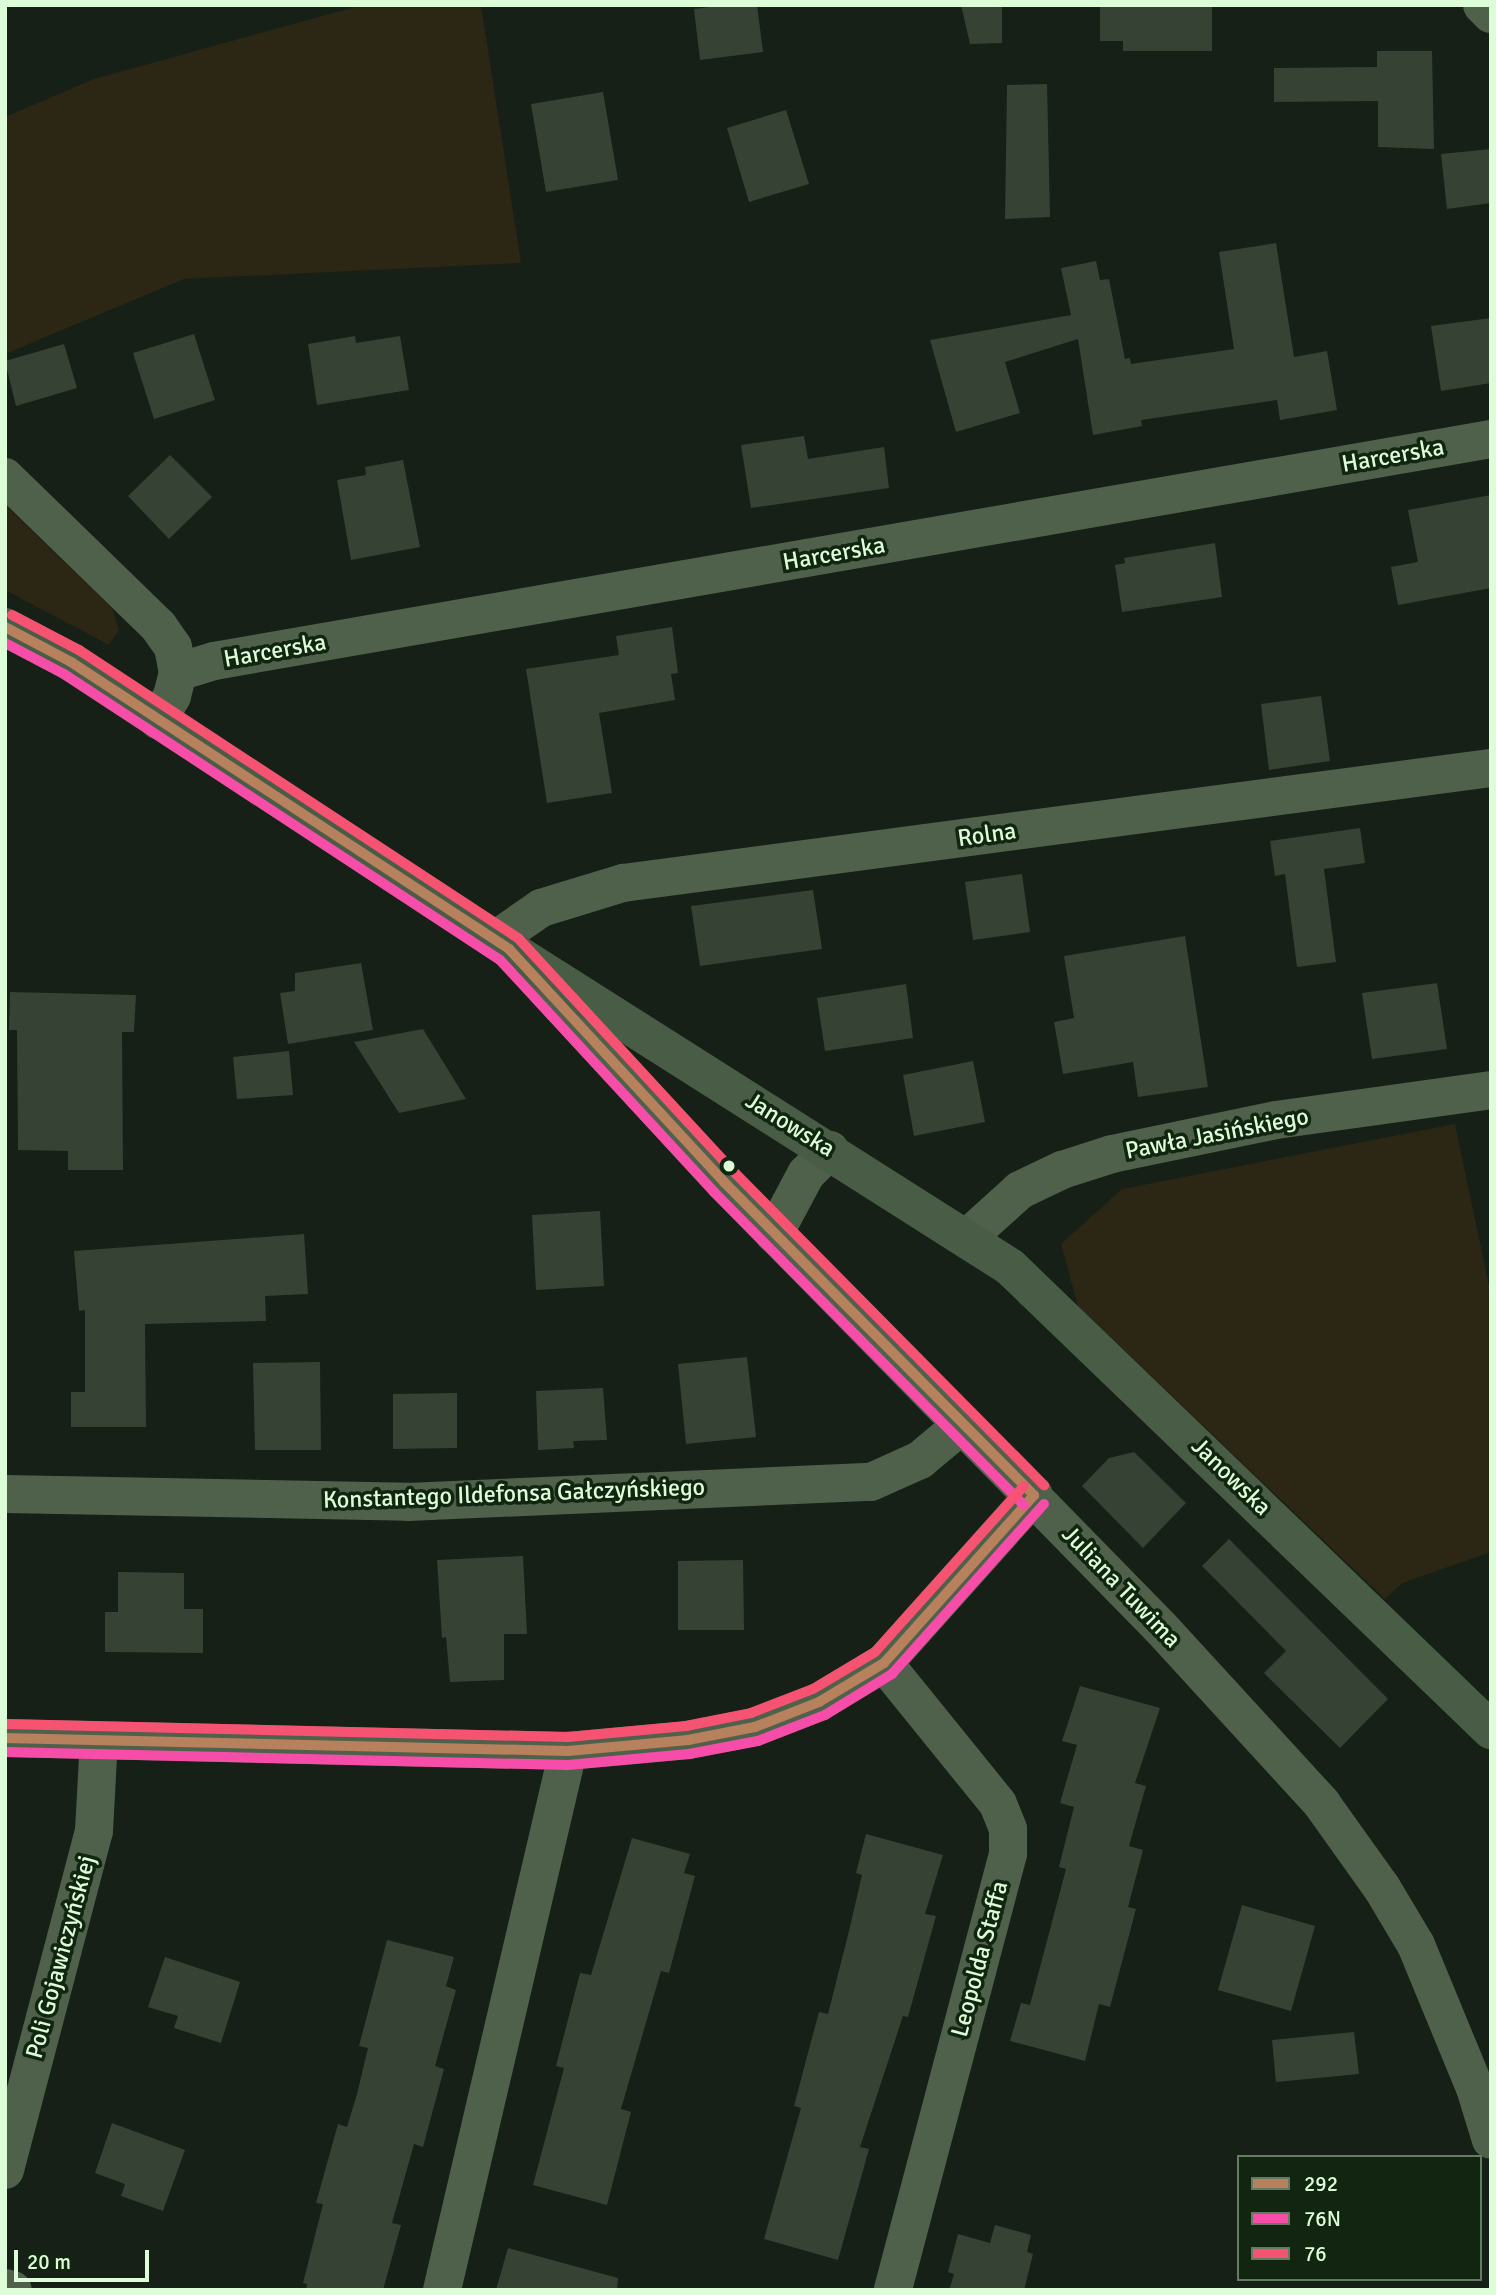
<!DOCTYPE html>
<meta charset="utf-8">
<style>
body{margin:0}
#map{position:relative;width:1496px;height:2295px;overflow:hidden;background:#162016;font-family:Signika,sans-serif}
div>[style]{position:absolute}
[style*='--x']{left:calc(var(--x)*1px);top:calc(var(--y)*1px);width:calc(var(--w)*1px);rotate:calc(var(--a)*1deg)}
.green>*{inset:0;background:#2c2614}
.building>*{inset:0;background:#354234}
.street>*{height:38px;margin:-19px;padding:0 19px;transform-origin:19px;border-radius:19px;background:#4f614b}
.secondary>*{height:38px;margin:-19px;padding:0 19px;transform-origin:19px;border-radius:19px;background:#495c46}
.bus-1>*{height:10px;margin:-5px;padding:0 5px;transform-origin:5px;border-radius:5px;background:#b6815c}
.bus-2>*{height:10px;margin:-5px;padding:0 5px;transform-origin:5px;border-radius:5px;background:#f54da8}
.bus-3>*{height:10px;margin:-5px;padding:0 5px;transform-origin:5px;border-radius:5px;background:#f65372}
.dots>*{width:19px;height:19px;translate:-50% -50%;box-sizing:border-box;border:4px solid #122511;border-radius:50%}
span{translate:-50% -50%;white-space:nowrap;text-align:center;line-height:1.15;-webkit-text-stroke:7px #122511;paint-order:stroke}
.street-label{font-size:24px;color:#dcfdd7}
.frame{position:absolute;inset:0;border:7px solid #dcfdd7;pointer-events:none}
.legend{position:absolute;left:1237px;top:2155px;width:245px;height:126px;box-sizing:border-box;background:#122511;border:2px solid #637b60;margin:0;padding:9px 12px;list-style:none;font-size:21px;color:#dcfdd7}
.legend li{display:flex;align-items:center;gap:14px;height:35px}
.legend b{width:35px;border:2px solid #637b60}
.scale{position:absolute;left:14px;top:2250px;width:135px;height:32px;box-sizing:border-box;border:4px solid #dcfdd7;border-top:0;padding-left:9px;font-size:21px;line-height:24px;white-space:nowrap;color:#dcfdd7;-webkit-text-stroke:5px #122511;paint-order:stroke}
</style>
<div id="map">
<div class="green">
<i style="clip-path:polygon(362px 5px,481px 5px,521px 263px,184px 279px,5px 354px,5px 117px,94px 79px)"></i>
<i style="clip-path:polygon(5px 505px,112px 608px,119px 630px,109px 645px,5px 590px)"></i>
<i style="clip-path:polygon(1455px 1124px,1491px 1295px,1491px 1552px,1402px 1583px,1385px 1599px,1078px 1306px,1061px 1244px,1122px 1189px)"></i>
</div>
<div class="building">
<i style="clip-path:polygon(724px 5px,757px 5px,763px 52px,700px 60px,694px 9px)"></i>
<i style="clip-path:polygon(961px 5px,1002px 5px,1002px 43px,970px 44px)"></i>
<i style="clip-path:polygon(1100px 5px,1212px 5px,1212px 51px,1123px 51px,1123px 41px,1100px 41px)"></i>
<i style="clip-path:polygon(1377px 51px,1432px 51px,1434px 149px,1378px 147px,1378px 101px,1274px 102px,1274px 68px,1377px 67px)"></i>
<i style="clip-path:polygon(1047px 84px,1050px 217px,1005px 219px,1007px 85px)"></i>
<i style="clip-path:polygon(603px 92px,618px 180px,546px 192px,531px 104px)"></i>
<i style="clip-path:polygon(786px 110px,809px 184px,749px 202px,727px 128px)"></i>
<i style="clip-path:polygon(1491px 149px,1491px 203px,1447px 209px,1441px 154px)"></i>
<i style="clip-path:polygon(1276px 243px,1294px 357px,1327px 351px,1337px 410px,1280px 420px,1277px 400px,1141px 420px,1142px 426px,1093px 435px,1078px 339px,1005px 362px,1020px 413px,956px 432px,930px 340px,1071px 315px,1061px 268px,1096px 261px,1100px 280px,1109px 279px,1125px 359px,1130px 358px,1131px 364px,1234px 349px,1219px 252px)"></i>
<i style="clip-path:polygon(1491px 318px,1491px 383px,1441px 391px,1431px 326px)"></i>
<i style="clip-path:polygon(194px 334px,215px 400px,154px 419px,133px 353px)"></i>
<i style="clip-path:polygon(355px 336px,356px 343px,400px 336px,409px 390px,317px 405px,308px 344px)"></i>
<i style="clip-path:polygon(64px 344px,77px 388px,16px 406px,5px 361px)"></i>
<i style="clip-path:polygon(804px 436px,808px 459px,884px 447px,889px 488px,751px 508px,741px 445px)"></i>
<i style="clip-path:polygon(170px 455px,212px 497px,169px 539px,128px 496px)"></i>
<i style="clip-path:polygon(403px 460px,420px 547px,351px 560px,337px 480px,366px 475px,365px 467px)"></i>
<i style="clip-path:polygon(1491px 495px,1491px 588px,1398px 605px,1391px 567px,1418px 562px,1408px 510px)"></i>
<i style="clip-path:polygon(1215px 543px,1222px 597px,1122px 612px,1115px 565px,1125px 563px,1124px 558px)"></i>
<i style="clip-path:polygon(672px 627px,678px 673px,671px 674px,675px 700px,599px 713px,612px 793px,547px 803px,526px 669px,619px 655px,616px 636px)"></i>
<i style="clip-path:polygon(1321px 696px,1330px 761px,1269px 770px,1261px 704px)"></i>
<i style="clip-path:polygon(1360px 828px,1365px 863px,1324px 869px,1336px 962px,1297px 967px,1285px 874px,1275px 876px,1270px 841px)"></i>
<i style="clip-path:polygon(1022px 874px,1030px 932px,973px 940px,965px 882px)"></i>
<i style="clip-path:polygon(813px 890px,822px 949px,700px 966px,691px 906px)"></i>
<i style="clip-path:polygon(1185px 936px,1208px 1087px,1138px 1097px,1133px 1062px,1063px 1074px,1054px 1022px,1074px 1018px,1064px 956px)"></i>
<i style="clip-path:polygon(361px 963px,373px 1030px,288px 1044px,280px 993px,295px 991px,295px 973px)"></i>
<i style="clip-path:polygon(1437px 983px,1447px 1049px,1372px 1059px,1362px 993px)"></i>
<i style="clip-path:polygon(906px 984px,913px 1038px,825px 1051px,817px 998px)"></i>
<i style="clip-path:polygon(10px 992px,136px 995px,134px 1032px,122px 1032px,123px 1170px,68px 1170px,68px 1151px,18px 1150px,17px 1030px,9px 1030px)"></i>
<i style="clip-path:polygon(423px 1029px,466px 1099px,399px 1113px,354px 1042px)"></i>
<i style="clip-path:polygon(289px 1051px,293px 1095px,237px 1099px,233px 1057px)"></i>
<i style="clip-path:polygon(973px 1061px,985px 1122px,914px 1136px,903px 1075px)"></i>
<i style="clip-path:polygon(600px 1211px,604px 1286px,536px 1290px,532px 1215px)"></i>
<i style="clip-path:polygon(304px 1234px,308px 1294px,265px 1296px,266px 1321px,145px 1324px,146px 1427px,71px 1427px,71px 1392px,85px 1392px,85px 1310px,79px 1311px,74px 1251px)"></i>
<i style="clip-path:polygon(747px 1357px,756px 1437px,686px 1444px,678px 1364px)"></i>
<i style="clip-path:polygon(320px 1362px,321px 1450px,255px 1450px,253px 1363px)"></i>
<i style="clip-path:polygon(603px 1388px,607px 1440px,573px 1441px,574px 1448px,538px 1450px,536px 1391px)"></i>
<i style="clip-path:polygon(457px 1393px,457px 1448px,393px 1449px,393px 1394px)"></i>
<i style="clip-path:polygon(1134px 1452px,1186px 1503px,1143px 1548px,1082px 1486px,1109px 1458px)"></i>
<i style="clip-path:polygon(1229px 1539px,1388px 1699px,1340px 1748px,1264px 1673px,1286px 1651px,1202px 1566px)"></i>
<i style="clip-path:polygon(523px 1556px,527px 1634px,504px 1634px,504px 1680px,450px 1682px,446px 1637px,442px 1638px,437px 1560px)"></i>
<i style="clip-path:polygon(743px 1560px,744px 1630px,678px 1630px,678px 1561px)"></i>
<i style="clip-path:polygon(118px 1572px,184px 1573px,184px 1609px,203px 1609px,203px 1653px,105px 1652px,105px 1612px,118px 1612px)"></i>
<i style="clip-path:polygon(1080px 1686px,1160px 1708px,1135px 1783px,1146px 1786px,1129px 1846px,1143px 1850px,1128px 1907px,1136px 1909px,1110px 2007px,1099px 2004px,1085px 2061px,1010px 2041px,1021px 2003px,1030px 2005px,1066px 1869px,1059px 1867px,1074px 1807px,1060px 1803px,1077px 1745px,1062px 1741px)"></i>
<i style="clip-path:polygon(866px 1834px,943px 1855px,925px 1914px,936px 1916px,908px 2017px,903px 2016px,860px 2147px,869px 2149px,838px 2260px,764px 2239px,801px 2108px,794px 2106px,809px 2049px,819px 2012px,828px 2014px,848px 1935px,862px 1875px,856px 1873px)"></i>
<i style="clip-path:polygon(632px 1838px,690px 1854px,684px 1873px,695px 1876px,669px 1973px,661px 1971px,621px 2109px,631px 2112px,607px 2205px,533px 2185px,564px 2068px,556px 2066px,580px 1973px,591px 1975px)"></i>
<i style="clip-path:polygon(1242px 1905px,1315px 1926px,1291px 2011px,1218px 1990px)"></i>
<i style="clip-path:polygon(387px 1940px,454px 1957px,446px 1986px,456px 1990px,435px 2066px,444px 2069px,423px 2147px,414px 2144px,392px 2223px,401px 2225px,383px 2290px,306px 2290px,307px 2284px,303px 2283px,323px 2204px,316px 2203px,338px 2124px,347px 2127px,357px 2094px,368px 2048px,359px 2046px)"></i>
<i style="clip-path:polygon(165px 1957px,240px 1982px,221px 2043px,174px 2028px,178px 2016px,148px 2007px)"></i>
<i style="clip-path:polygon(1354px 2032px,1359px 2074px,1276px 2082px,1272px 2040px)"></i>
<i style="clip-path:polygon(112px 2123px,185px 2150px,163px 2211px,121px 2196px,125px 2184px,95px 2173px)"></i>
<i style="clip-path:polygon(995px 2225px,1031px 2235px,1027px 2252px,1033px 2254px,1024px 2290px,949px 2290px,954px 2274px,948px 2272px,958px 2234px,990px 2243px)"></i>
<i style="clip-path:polygon(508px 2248px,618px 2278px,617px 2290px,496px 2290px)"></i>
</div>
<div class="street">
<i style="--x:1482;--y:5;--w:13;--a:45"></i>
<i style="--x:5;--y:477;--w:215;--a:44.2"></i>
<i style="--x:159;--y:627;--w:24;--a:55"></i>
<i style="--x:173;--y:647;--w:25;--a:79"></i>
<i style="--x:178;--y:672;--w:25;--a:104"></i>
<i style="--x:172;--y:696;--w:28;--a:120"></i>
<i style="--x:178;--y:672;--w:38;--a:-17"></i>
<i style="--x:214;--y:661;--w:1296;--a:-9.86"></i>
<i style="--x:495;--y:940;--w:56;--a:-34.8"></i>
<i style="--x:541;--y:908;--w:86;--a:-17"></i>
<i style="--x:623;--y:883;--w:876;--a:-7.55"></i>
<i style="--x:526;--y:967;--w:292;--a:47.4"></i>
<i style="--x:724;--y:1182;--w:624;--a:45.58"></i>
<i style="--x:1161;--y:1628;--w:239;--a:47.5"></i>
<i style="--x:1322;--y:1804;--w:103;--a:54.5"></i>
<i style="--x:1382;--y:1888;--w:66;--a:59.2"></i>
<i style="--x:1416;--y:1945;--w:155;--a:67.6"></i>
<i style="--x:1475;--y:2088;--w:54;--a:72.9"></i>
<i style="--x:774;--y:1234;--w:68;--a:-61.9"></i>
<i style="--x:806;--y:1174;--w:34;--a:-45"></i>
<i style="--x:968;--y:1237;--w:70;--a:-42.1"></i>
<i style="--x:1020;--y:1190;--w:47;--a:-25.5"></i>
<i style="--x:1062;--y:1170;--w:52;--a:-17.7"></i>
<i style="--x:1112;--y:1154;--w:167;--a:-11.7"></i>
<i style="--x:1276;--y:1120;--w:217;--a:-7.9"></i>
<i style="--x:5;--y:1494;--w:403;--a:1.1"></i>
<i style="--x:408;--y:1502;--w:463;--a:-2.5"></i>
<i style="--x:871;--y:1482;--w:54;--a:-24.2"></i>
<i style="--x:920;--y:1460;--w:56;--a:-39.9"></i>
<i style="--x:884;--y:1663;--w:181;--a:51"></i>
<i style="--x:998;--y:1804;--w:27;--a:68"></i>
<i style="--x:1008;--y:1829;--w:25;--a:90"></i>
<i style="--x:1008;--y:1854;--w:451;--a:104.8"></i>
<i style="--x:5;--y:1738;--w:563;--a:1.32"></i>
<i style="--x:568;--y:1751;--w:121;--a:-5.2"></i>
<i style="--x:688;--y:1740;--w:68;--a:-11"></i>
<i style="--x:755;--y:1727;--w:69;--a:-21.3"></i>
<i style="--x:819;--y:1702;--w:76;--a:-31"></i>
<i style="--x:884;--y:1663;--w:225;--a:-48.2"></i>
<i style="--x:5;--y:2170;--w:350;--a:-75.3"></i>
<i style="--x:94;--y:1831;--w:91;--a:-86.9"></i>
<i style="--x:5;--y:2288;--w:8;--a:14"></i>
<i style="--x:442;--y:2290;--w:554;--a:-76.84"></i>
</div>
<div class="secondary">
<i style="--x:5;--y:627;--w:75;--a:27.9"></i>
<i style="--x:71;--y:662;--w:524;--a:33.23"></i>
<i style="--x:509;--y:949;--w:593;--a:32.4"></i>
<i style="--x:1010;--y:1267;--w:668;--a:43.91"></i>
</div>
<div class="bus-1">
<i style="--x:5;--y:627;--w:75;--a:27.9"></i>
<i style="--x:71;--y:662;--w:524;--a:33.23"></i>
<i style="--x:509;--y:949;--w:317;--a:47.3"></i>
<i style="--x:724;--y:1182;--w:441;--a:45.3"></i>
<i style="--x:5;--y:1738;--w:563;--a:1.32"></i>
<i style="--x:568;--y:1751;--w:121;--a:-5.2"></i>
<i style="--x:688;--y:1740;--w:68;--a:-11"></i>
<i style="--x:755;--y:1727;--w:69;--a:-21.3"></i>
<i style="--x:819;--y:1702;--w:76;--a:-31"></i>
<i style="--x:884;--y:1663;--w:225;--a:-48.2"></i>
</div>
<div class="bus-2">
<i style="--x:5;--y:643;--w:67;--a:27.7"></i>
<i style="--x:64;--y:674;--w:521;--a:33.26"></i>
<i style="--x:500;--y:960;--w:316;--a:47.3"></i>
<i style="--x:714;--y:1192;--w:441;--a:45.3"></i>
<i style="--x:5;--y:1752;--w:563;--a:1.32"></i>
<i style="--x:568;--y:1765;--w:121;--a:-5.2"></i>
<i style="--x:689;--y:1754;--w:70;--a:-10.7"></i>
<i style="--x:758;--y:1741;--w:72;--a:-21.2"></i>
<i style="--x:825;--y:1715;--w:79;--a:-31.5"></i>
<i style="--x:892;--y:1674;--w:228;--a:-48.2"></i>
</div>
<div class="bus-3">
<i style="--x:12;--y:615;--w:76;--a:27.6"></i>
<i style="--x:79;--y:650;--w:525;--a:33.27"></i>
<i style="--x:518;--y:938;--w:318;--a:47.3"></i>
<i style="--x:734;--y:1172;--w:441;--a:45.3"></i>
<i style="--x:5;--y:1724;--w:563;--a:1.32"></i>
<i style="--x:568;--y:1737;--w:119;--a:-5.3"></i>
<i style="--x:686;--y:1726;--w:66;--a:-11.3"></i>
<i style="--x:751;--y:1713;--w:66;--a:-21.2"></i>
<i style="--x:813;--y:1689;--w:72;--a:-30.8"></i>
<i style="--x:875;--y:1652;--w:223;--a:-48.1"></i>
</div>
<div class="dots">
<i style="left:729px;top:1166px;background:#dcfdd7"></i>
</div>
<div class="street-label">
<span style="left:1393px;top:456px;rotate:-10deg">Harcerska</span>
<span style="left:834px;top:554px;rotate:-10deg">Harcerska</span>
<span style="left:275px;top:651px;rotate:-10deg">Harcerska</span>
<span style="left:987px;top:835px;rotate:-8deg">Rolna</span>
<span style="left:790px;top:1125px;rotate:32deg">Janowska</span>
<span style="left:1217px;top:1134px;rotate:-11deg">Pawła Jasińskiego</span>
<span style="left:1231px;top:1477px;rotate:44deg">Janowska</span>
<span style="left:514px;top:1494px;rotate:-2deg">Konstantego Ildefonsa Gałczyńskiego</span>
<span style="left:1121px;top:1587px;rotate:46deg">Juliana Tuwima</span>
<span style="left:61px;top:1957px;rotate:-75deg">Poli Gojawiczyńskiej</span>
<span style="left:980px;top:1959px;rotate:-75deg">Leopolda Staffa</span>
</div>
<div class="frame"></div>
<ul class="legend">
<li><b style="height:9px;background:#b6815c"></b>292</li>
<li><b style="height:9px;background:#f54da8"></b>76N</li>
<li><b style="height:9px;background:#f65372"></b>76</li>
</ul>
<div class="scale">20 m</div>
</div>
